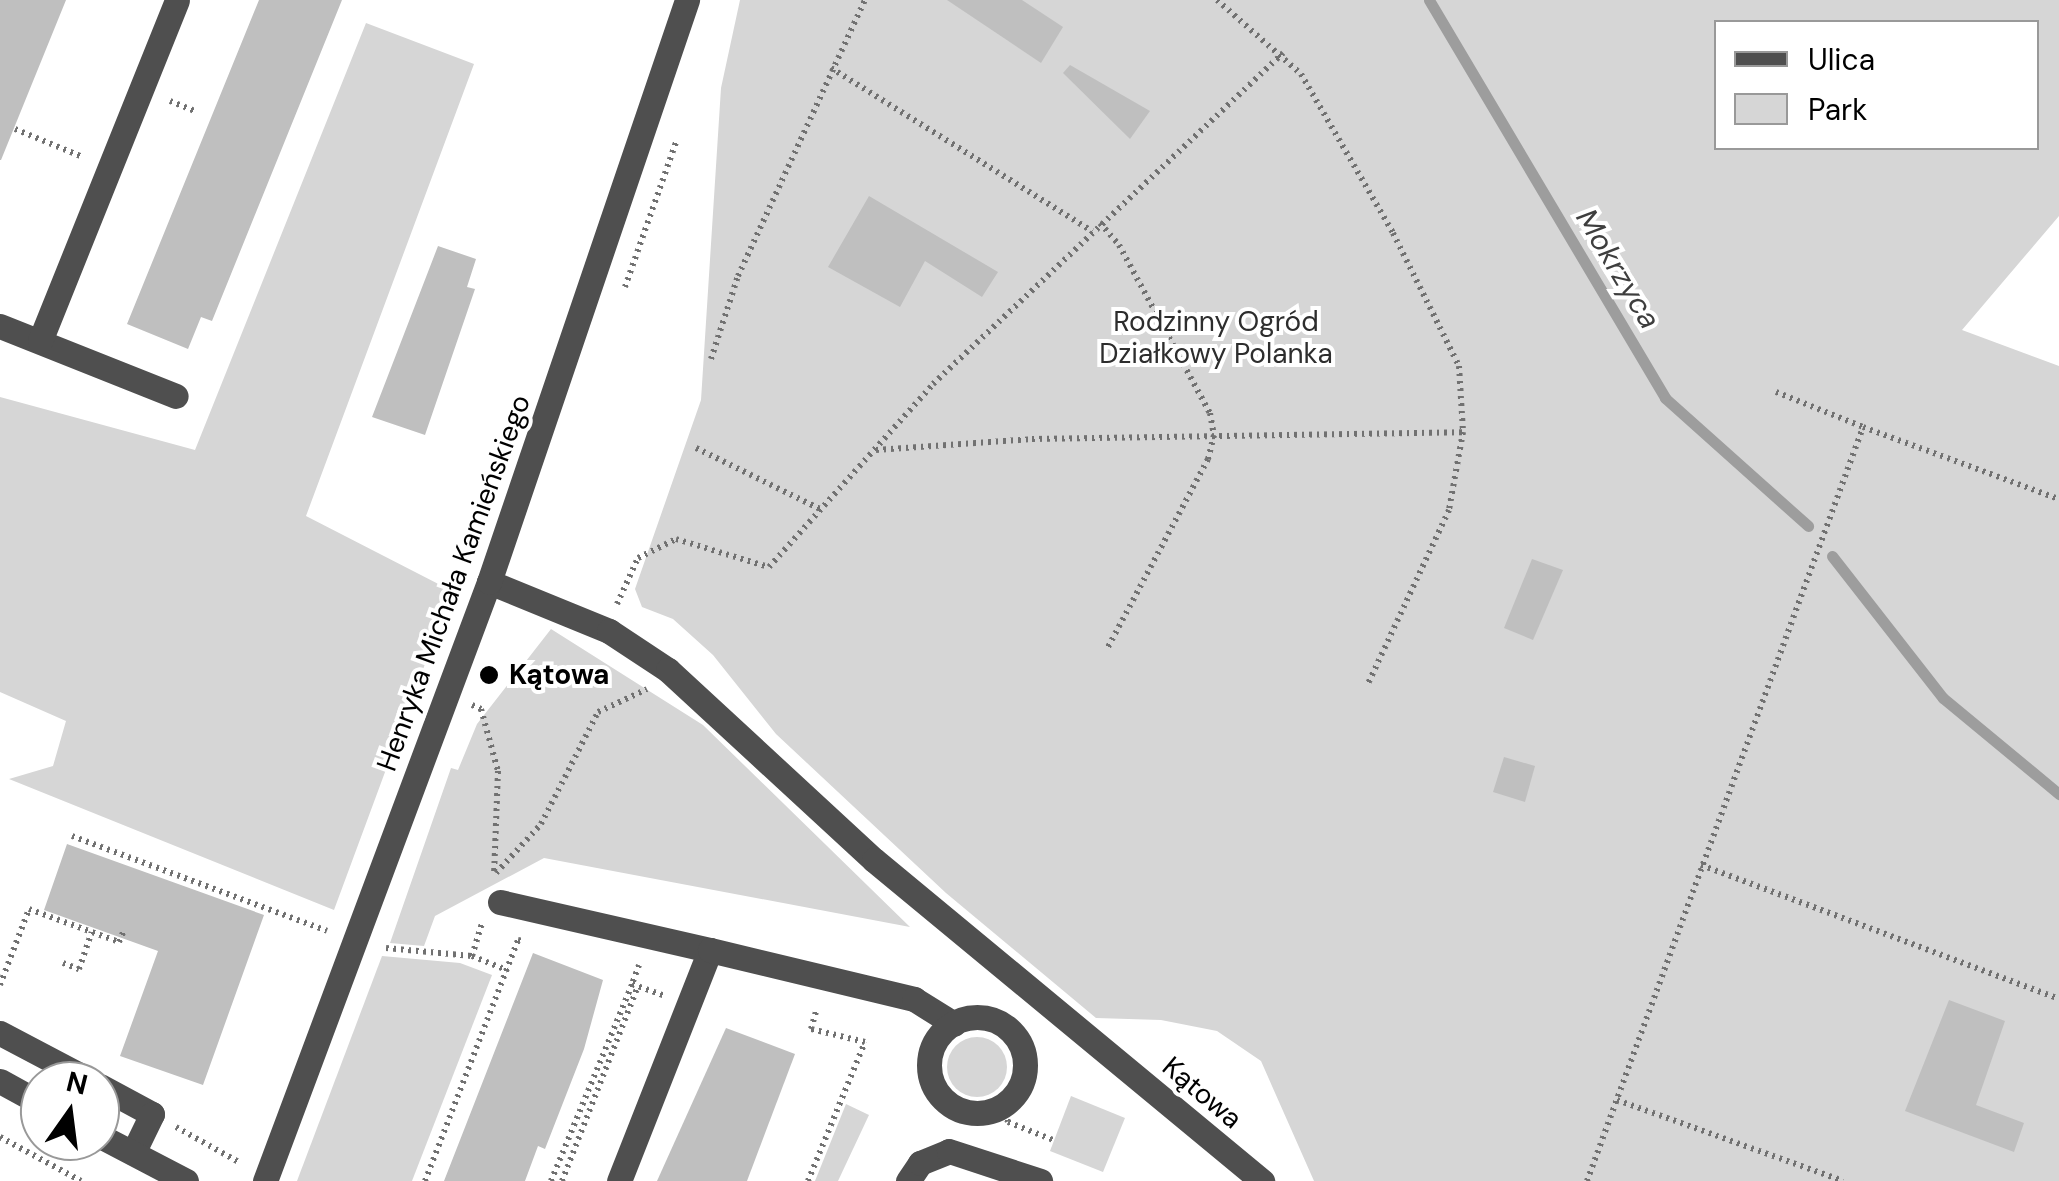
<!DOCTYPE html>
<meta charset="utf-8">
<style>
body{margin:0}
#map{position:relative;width:2059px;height:1181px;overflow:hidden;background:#fff;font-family:"DM Sans",sans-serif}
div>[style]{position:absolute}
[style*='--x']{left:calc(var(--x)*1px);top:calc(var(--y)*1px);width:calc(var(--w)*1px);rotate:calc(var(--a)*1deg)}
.green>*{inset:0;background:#d6d6d6}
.round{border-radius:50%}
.stream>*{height:11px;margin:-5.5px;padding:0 5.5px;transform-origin:5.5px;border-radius:5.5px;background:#9d9d9d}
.building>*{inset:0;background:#bfbfbf}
.path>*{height:6px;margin-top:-3px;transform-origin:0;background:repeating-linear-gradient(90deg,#717171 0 2.5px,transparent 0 7.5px)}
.minor>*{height:25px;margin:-12.5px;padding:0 12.5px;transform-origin:12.5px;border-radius:12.5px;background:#4f4f4f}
.minor>.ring{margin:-12.5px;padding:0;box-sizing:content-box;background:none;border:25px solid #4f4f4f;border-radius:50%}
.dots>*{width:28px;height:28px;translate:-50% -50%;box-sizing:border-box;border:5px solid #fff;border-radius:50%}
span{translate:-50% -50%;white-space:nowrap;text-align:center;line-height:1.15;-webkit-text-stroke:8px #fff;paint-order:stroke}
.park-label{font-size:28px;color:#2d2d2d}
.street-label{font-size:28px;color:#000}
.poi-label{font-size:28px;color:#000;font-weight:700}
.left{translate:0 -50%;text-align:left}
.water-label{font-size:30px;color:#3e3e3e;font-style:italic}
.legend{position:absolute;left:1714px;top:20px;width:325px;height:130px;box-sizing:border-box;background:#fff;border:2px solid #999;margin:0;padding:12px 18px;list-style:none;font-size:30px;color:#000}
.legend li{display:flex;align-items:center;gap:20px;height:50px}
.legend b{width:50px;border:2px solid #999}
.north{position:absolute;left:20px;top:1061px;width:100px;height:100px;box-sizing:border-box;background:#fff;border:2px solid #999;border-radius:50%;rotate:14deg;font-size:28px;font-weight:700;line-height:40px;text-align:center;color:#000}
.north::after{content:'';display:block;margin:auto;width:35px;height:45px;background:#000;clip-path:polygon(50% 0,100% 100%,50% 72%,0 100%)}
</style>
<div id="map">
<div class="green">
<i style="clip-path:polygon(evenodd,740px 0,2059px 0,2059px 216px,1962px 330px,2059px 366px,2059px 1181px,1314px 1181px,1261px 1061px,1217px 1031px,1161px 1020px,1096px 1018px,946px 893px,776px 734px,713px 655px,673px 619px,642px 607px,635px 589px,701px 400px,721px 88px,740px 0,1716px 22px,2036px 22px,2036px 148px,1716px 148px,1716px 22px)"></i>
<i style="clip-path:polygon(366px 23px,474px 64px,306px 516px,452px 591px,334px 910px,9px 779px,53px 766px,66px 721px,0 692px,0 397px,195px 450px)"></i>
<i style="clip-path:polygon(551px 629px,703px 725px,910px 927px,544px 858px,435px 916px,424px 946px,390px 943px,451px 768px,458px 770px,477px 724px)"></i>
<i style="clip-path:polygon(382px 956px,460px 963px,492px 975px,412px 1181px,297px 1181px)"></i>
<i class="round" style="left:947px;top:1037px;width:60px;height:60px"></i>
<i style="clip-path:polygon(1071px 1096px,1125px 1118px,1103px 1172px,1050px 1151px)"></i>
<i style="clip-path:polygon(846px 1104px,869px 1115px,838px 1181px,815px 1181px)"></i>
</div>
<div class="stream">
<i style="--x:1429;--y:0;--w:463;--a:59.3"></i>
<i style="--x:1665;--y:398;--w:192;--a:41.8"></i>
<i style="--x:1832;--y:556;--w:180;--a:52"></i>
<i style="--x:1943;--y:698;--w:151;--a:39.6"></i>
</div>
<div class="building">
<i style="clip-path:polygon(0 0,66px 0,1px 160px,0 160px)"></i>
<i style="clip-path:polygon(259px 0,342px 0,212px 321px,201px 317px,188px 349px,127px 324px)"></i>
<i style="clip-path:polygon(947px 0,1022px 0,1063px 27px,1041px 63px)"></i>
<i style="clip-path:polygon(1070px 65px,1150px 111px,1130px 139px,1063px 73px)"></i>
<i style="clip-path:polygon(869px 196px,998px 272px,982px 297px,925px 261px,900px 307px,828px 267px)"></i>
<i style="clip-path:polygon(438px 246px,476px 259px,467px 287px,475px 289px,425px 435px,372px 417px)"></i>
<i style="clip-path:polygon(1532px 559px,1563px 570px,1533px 640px,1504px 628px)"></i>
<i style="clip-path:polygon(1504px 757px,1535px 766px,1525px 802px,1493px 792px)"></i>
<i style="clip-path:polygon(67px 844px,264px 915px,203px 1085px,120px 1056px,158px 951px,44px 910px)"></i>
<i style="clip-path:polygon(533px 953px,603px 980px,584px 1049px,545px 1149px,538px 1146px,525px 1181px,444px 1181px)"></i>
<i style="clip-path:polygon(1949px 1000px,2005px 1021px,1976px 1105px,2024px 1123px,2014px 1152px,1905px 1111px)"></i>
<i style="clip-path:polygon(726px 1028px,795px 1054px,747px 1181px,657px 1181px)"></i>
</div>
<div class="path">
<i style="--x:1217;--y:0;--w:112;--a:41.4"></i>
<i style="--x:1301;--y:74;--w:184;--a:59.9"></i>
<i style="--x:1393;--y:233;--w:148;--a:63.6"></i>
<i style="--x:1459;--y:366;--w:66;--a:86.5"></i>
<i style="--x:1463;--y:432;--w:79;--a:100.2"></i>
<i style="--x:1449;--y:510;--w:194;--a:115"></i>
<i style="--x:831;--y:68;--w:308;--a:32"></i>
<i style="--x:170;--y:101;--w:29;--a:22"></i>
<i style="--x:15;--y:129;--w:74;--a:22.4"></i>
<i style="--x:1100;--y:223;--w:29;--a:49"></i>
<i style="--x:1119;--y:245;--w:191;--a:61.6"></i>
<i style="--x:1210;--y:413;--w:22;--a:80"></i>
<i style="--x:1214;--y:435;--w:25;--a:104"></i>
<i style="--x:1208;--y:459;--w:217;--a:118"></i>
<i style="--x:625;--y:287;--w:157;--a:-70.6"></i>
<i style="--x:711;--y:359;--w:87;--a:-72"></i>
<i style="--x:738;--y:276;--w:304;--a:-65.3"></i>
<i style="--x:1776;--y:392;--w:94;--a:21.9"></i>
<i style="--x:696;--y:448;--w:140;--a:26.2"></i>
<i style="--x:876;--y:450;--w:156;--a:-4"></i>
<i style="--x:1032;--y:439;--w:431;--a:-0.9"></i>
<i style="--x:617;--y:604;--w:51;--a:-65.5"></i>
<i style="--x:638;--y:558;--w:42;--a:-26.6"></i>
<i style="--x:676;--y:539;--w:97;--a:16.8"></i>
<i style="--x:769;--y:567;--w:246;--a:-48.1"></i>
<i style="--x:933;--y:384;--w:482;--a:-43.4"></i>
<i style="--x:472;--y:705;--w:10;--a:24"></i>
<i style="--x:481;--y:709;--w:64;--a:74.7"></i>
<i style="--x:498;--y:771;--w:103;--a:92.2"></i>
<i style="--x:72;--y:836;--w:272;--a:20.4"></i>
<i style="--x:1701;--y:865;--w:382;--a:20.5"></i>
<i style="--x:496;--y:873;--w:67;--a:-47.4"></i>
<i style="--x:541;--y:824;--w:126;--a:-63"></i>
<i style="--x:598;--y:712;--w:54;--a:-25.1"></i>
<i style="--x:386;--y:948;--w:86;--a:5.3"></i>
<i style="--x:472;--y:956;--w:38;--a:22"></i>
<i style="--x:472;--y:956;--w:34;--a:-73"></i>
<i style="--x:63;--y:963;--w:17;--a:21"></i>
<i style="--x:79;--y:969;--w:39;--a:-71"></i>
<i style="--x:639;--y:965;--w:20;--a:110"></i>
<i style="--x:632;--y:984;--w:33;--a:20"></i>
<i style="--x:0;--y:985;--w:81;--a:-69.1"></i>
<i style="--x:29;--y:909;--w:96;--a:20.1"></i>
<i style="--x:119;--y:942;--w:13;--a:-67"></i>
<i style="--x:1617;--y:1100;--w:240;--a:19.7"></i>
<i style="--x:1001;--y:1106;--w:17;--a:66"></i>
<i style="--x:1008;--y:1122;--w:48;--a:21.8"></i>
<i style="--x:176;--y:1127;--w:72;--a:29.1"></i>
<i style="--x:0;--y:1137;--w:92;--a:28.5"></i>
<i style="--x:425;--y:1181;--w:258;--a:-68.9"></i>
<i style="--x:518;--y:940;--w:5;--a:11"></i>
<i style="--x:551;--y:1181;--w:213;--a:-67.6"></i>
<i style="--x:562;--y:1181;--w:209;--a:-68.7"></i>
<i style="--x:808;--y:1181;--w:150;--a:-67.7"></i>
<i style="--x:865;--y:1042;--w:56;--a:-166.5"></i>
<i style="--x:811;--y:1029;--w:22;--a:-74"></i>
<i style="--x:1587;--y:1181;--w:803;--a:-69.89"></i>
<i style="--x:1863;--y:427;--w:209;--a:20.2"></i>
</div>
<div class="minor">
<i style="--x:0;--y:326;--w:189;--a:21.7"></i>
<i style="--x:40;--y:341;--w:367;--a:-68.1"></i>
<i style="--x:489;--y:582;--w:130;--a:22.2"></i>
<i style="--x:609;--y:631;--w:71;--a:33.5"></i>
<i style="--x:668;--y:670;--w:280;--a:42.7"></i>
<i style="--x:874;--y:860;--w:504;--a:39.6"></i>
<i style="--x:500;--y:902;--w:215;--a:12.9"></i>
<i style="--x:710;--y:950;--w:248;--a:111.5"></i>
<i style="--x:710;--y:950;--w:210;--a:13.5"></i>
<i style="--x:914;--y:999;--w:47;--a:32"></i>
<i class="ring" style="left:929px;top:1017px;width:71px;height:71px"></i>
<i style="--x:0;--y:1033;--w:103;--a:27.8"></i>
<i style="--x:0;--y:1081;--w:46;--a:28.8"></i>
<i style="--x:100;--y:1086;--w:59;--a:28.3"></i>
<i style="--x:152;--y:1114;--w:43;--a:116"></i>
<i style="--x:100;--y:1136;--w:97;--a:27.6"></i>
<i style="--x:265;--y:1181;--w:640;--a:-69.5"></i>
<i style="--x:489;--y:582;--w:615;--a:-71.21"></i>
<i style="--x:908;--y:1181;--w:22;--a:-56"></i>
<i style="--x:920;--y:1163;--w:31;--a:-22"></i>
<i style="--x:949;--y:1151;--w:96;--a:18.2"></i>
</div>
<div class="dots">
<i style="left:489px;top:675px;background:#000"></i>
</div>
<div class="park-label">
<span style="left:1216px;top:338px">Rodzinny Ogród<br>Działkowy Polanka</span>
</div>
<div class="street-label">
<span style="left:454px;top:583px;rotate:-70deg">Henryka Michała Kamieńskiego</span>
<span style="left:1202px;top:1093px;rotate:40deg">Kątowa</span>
</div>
<div class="poi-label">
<span class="left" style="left:509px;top:675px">Kątowa</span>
</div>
<div class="water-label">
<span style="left:1618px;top:269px;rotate:59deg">Mokrzyca</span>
</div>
<ul class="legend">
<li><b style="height:12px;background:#4f4f4f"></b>Ulica</li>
<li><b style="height:28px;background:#d6d6d6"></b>Park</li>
</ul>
<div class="north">N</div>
</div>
